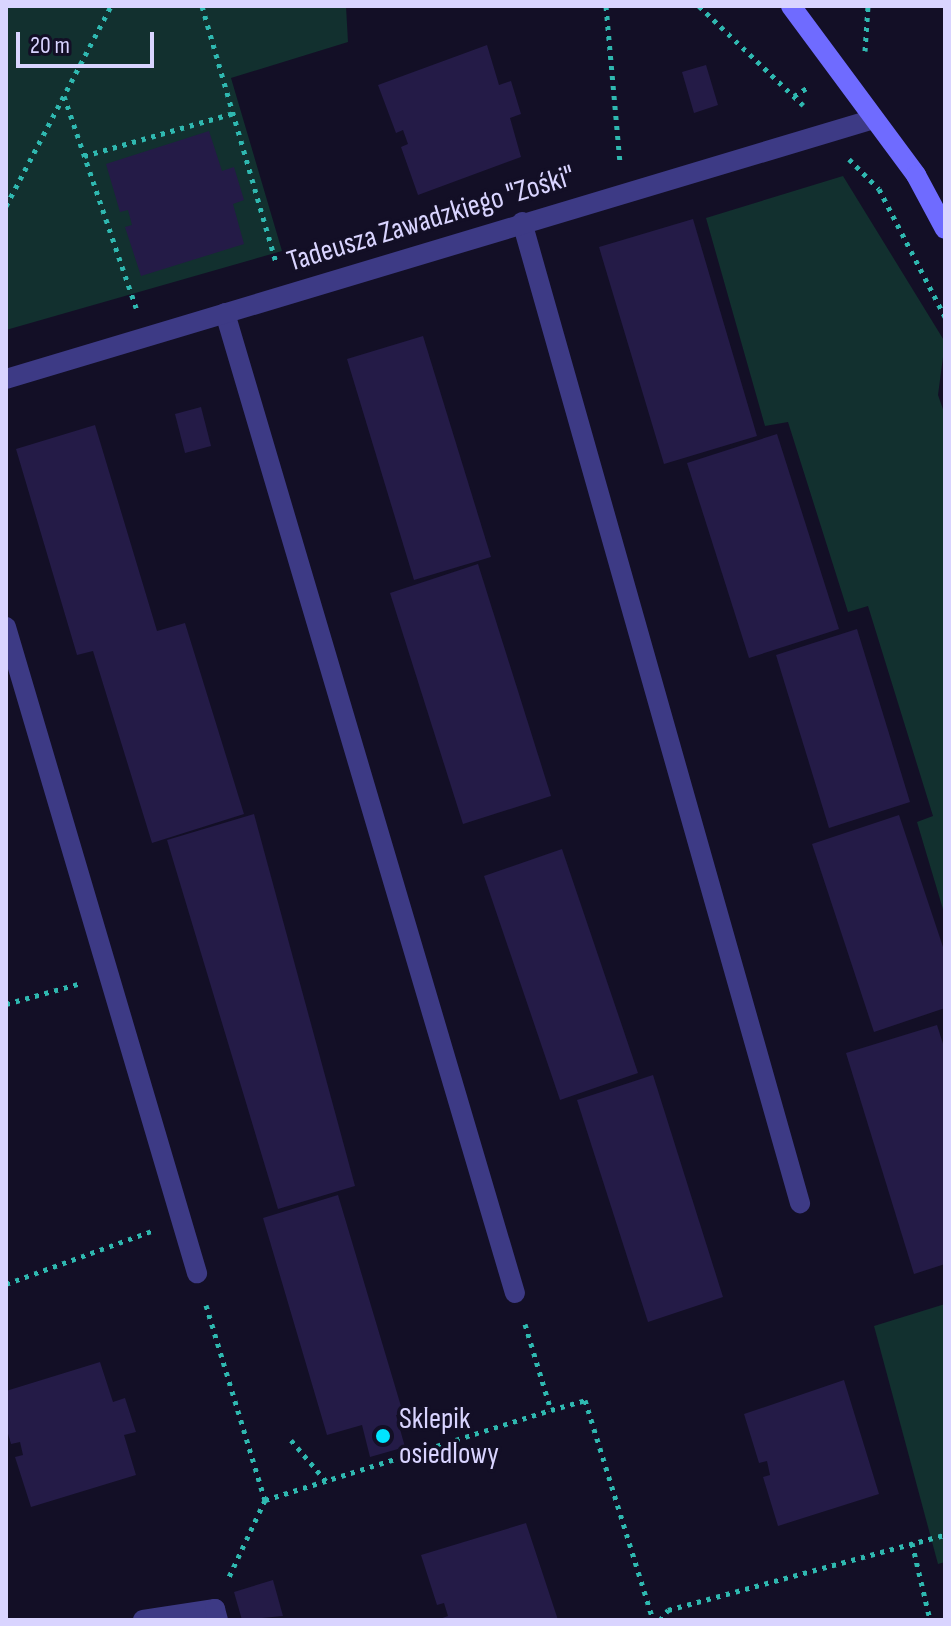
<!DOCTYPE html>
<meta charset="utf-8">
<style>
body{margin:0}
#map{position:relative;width:951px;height:1626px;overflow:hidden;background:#130f26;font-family:"Sofia Sans Condensed",sans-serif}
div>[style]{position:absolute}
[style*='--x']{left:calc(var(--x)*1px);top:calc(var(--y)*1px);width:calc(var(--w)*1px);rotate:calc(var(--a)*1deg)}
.green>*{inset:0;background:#12302f}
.building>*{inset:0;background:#241b47}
.path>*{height:5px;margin-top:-2.5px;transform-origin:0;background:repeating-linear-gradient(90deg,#2fb8b0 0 4px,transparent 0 10px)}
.lane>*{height:20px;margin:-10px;padding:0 10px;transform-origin:10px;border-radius:10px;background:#3d3a85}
.street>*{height:20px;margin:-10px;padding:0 10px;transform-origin:10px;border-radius:10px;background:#3d3a85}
.secondary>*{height:20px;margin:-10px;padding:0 10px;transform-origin:10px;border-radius:10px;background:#6f6bff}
.dots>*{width:22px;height:22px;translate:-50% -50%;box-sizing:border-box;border:4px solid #130f26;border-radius:50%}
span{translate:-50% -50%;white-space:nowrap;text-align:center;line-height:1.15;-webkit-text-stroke:7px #130f26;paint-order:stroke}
.street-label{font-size:30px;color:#d9d4ff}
.poi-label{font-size:30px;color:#d9d4ff}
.left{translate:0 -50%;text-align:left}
.frame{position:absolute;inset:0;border:8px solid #d9d4ff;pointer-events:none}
.scale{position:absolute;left:16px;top:32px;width:138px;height:36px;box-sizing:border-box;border:4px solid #d9d4ff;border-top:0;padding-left:10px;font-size:24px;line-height:28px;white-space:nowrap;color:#d9d4ff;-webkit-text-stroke:6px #130f26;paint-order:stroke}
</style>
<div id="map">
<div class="green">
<i style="clip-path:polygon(6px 6px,346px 6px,348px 42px,231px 78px,282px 251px,6px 330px)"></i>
<i style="clip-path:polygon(843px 176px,945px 342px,938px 395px,945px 415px,945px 916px,917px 822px,933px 816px,868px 606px,848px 612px,788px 422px,765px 426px,706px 218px)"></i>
<i style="clip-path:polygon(945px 1304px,945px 1562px,938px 1564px,874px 1326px)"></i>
</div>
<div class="building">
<i style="clip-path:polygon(487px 45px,499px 85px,511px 81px,521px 114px,510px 118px,521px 157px,418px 195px,401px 147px,408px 144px,403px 130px,396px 133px,378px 85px)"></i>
<i style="clip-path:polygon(706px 65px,718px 105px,694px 113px,682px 72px)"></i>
<i style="clip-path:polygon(209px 131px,222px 171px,234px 167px,244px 200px,233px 204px,244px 244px,141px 276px,125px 227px,132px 225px,128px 210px,120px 212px,106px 164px)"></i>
<i style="clip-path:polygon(693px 219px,757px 436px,664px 464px,599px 247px)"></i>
<i style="clip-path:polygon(423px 336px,491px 557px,414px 580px,347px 359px)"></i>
<i style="clip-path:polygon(201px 407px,211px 446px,185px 453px,175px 414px)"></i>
<i style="clip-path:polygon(95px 425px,157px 631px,185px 623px,244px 814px,152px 843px,93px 651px,77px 655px,16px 449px)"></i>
<i style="clip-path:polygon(777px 434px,839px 629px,749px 658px,687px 463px)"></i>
<i style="clip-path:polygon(478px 564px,551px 796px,463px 824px,390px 593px)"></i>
<i style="clip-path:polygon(857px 629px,910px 802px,829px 828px,776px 655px)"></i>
<i style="clip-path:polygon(254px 814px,355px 1186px,278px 1209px,167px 840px)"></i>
<i style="clip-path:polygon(899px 815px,945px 953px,945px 1008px,874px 1032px,812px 844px)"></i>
<i style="clip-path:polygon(562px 849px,638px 1073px,560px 1100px,484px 876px)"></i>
<i style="clip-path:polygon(937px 1025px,945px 1050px,945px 1264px,914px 1274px,846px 1053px)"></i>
<i style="clip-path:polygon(653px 1075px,723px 1297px,648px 1322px,577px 1100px)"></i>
<i style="clip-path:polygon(338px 1195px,403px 1413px,396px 1415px,405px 1447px,370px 1457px,362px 1425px,327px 1435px,263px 1218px)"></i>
<i style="clip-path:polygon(100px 1362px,113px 1402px,125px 1398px,136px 1432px,124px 1435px,136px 1475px,31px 1507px,15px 1457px,23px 1455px,20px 1442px,11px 1444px,6px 1427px,6px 1391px)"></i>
<i style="clip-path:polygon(844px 1380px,879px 1494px,778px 1526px,763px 1477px,770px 1475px,767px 1461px,759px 1463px,744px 1414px)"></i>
<i style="clip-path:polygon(526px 1523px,558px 1620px,437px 1620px,448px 1616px,444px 1603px,437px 1605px,421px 1555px)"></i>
<i style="clip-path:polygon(273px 1580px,283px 1616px,242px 1620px,234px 1592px)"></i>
</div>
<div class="path">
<i style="--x:202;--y:6;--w:267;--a:73.9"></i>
<i style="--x:606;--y:6;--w:158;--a:84.9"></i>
<i style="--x:699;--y:6;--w:144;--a:43.6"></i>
<i style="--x:865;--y:51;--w:45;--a:-86.2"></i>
<i style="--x:64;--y:96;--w:224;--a:71.2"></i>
<i style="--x:794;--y:96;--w:19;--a:-32"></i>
<i style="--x:84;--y:156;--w:156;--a:-16"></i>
<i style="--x:849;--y:159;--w:42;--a:45"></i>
<i style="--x:879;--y:189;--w:144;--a:62.7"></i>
<i style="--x:6;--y:206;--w:226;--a:-62.3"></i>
<i style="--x:6;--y:1004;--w:75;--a:-15.5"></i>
<i style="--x:6;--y:1284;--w:155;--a:-20"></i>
<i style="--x:206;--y:1305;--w:204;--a:73.2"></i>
<i style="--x:265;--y:1500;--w:89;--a:115.1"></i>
<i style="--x:525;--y:1324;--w:90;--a:73.2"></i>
<i style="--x:551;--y:1410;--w:35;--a:-16"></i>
<i style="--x:585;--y:1400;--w:230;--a:72.8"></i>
<i style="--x:291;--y:1440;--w:54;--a:49.5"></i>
<i style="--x:265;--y:1500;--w:300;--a:-17.5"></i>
<i style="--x:912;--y:1543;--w:79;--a:76.8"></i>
<i style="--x:660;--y:1620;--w:13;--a:-51"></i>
<i style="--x:668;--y:1610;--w:287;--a:-15.2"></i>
</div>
<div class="lane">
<i style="--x:522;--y:222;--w:1020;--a:74.18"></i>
<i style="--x:225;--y:313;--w:1022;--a:73.52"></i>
<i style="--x:6;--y:627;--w:674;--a:73.53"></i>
</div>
<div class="street">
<i style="--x:6;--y:379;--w:906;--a:-16.68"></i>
<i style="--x:143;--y:1620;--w:73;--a:-8.7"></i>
<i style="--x:215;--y:1609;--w:11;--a:75"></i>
</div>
<div class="secondary">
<i style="--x:791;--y:6;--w:210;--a:53.5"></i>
<i style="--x:916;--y:175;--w:61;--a:61.8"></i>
</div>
<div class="dots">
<i style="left:383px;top:1436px;background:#00e5ff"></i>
</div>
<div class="street-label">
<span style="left:431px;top:219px;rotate:-17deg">Tadeusza Zawadzkiego "Zośki"</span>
</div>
<div class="poi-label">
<span class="left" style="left:399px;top:1436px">Sklepik<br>osiedlowy</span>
</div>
<div class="frame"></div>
<div class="scale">20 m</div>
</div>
